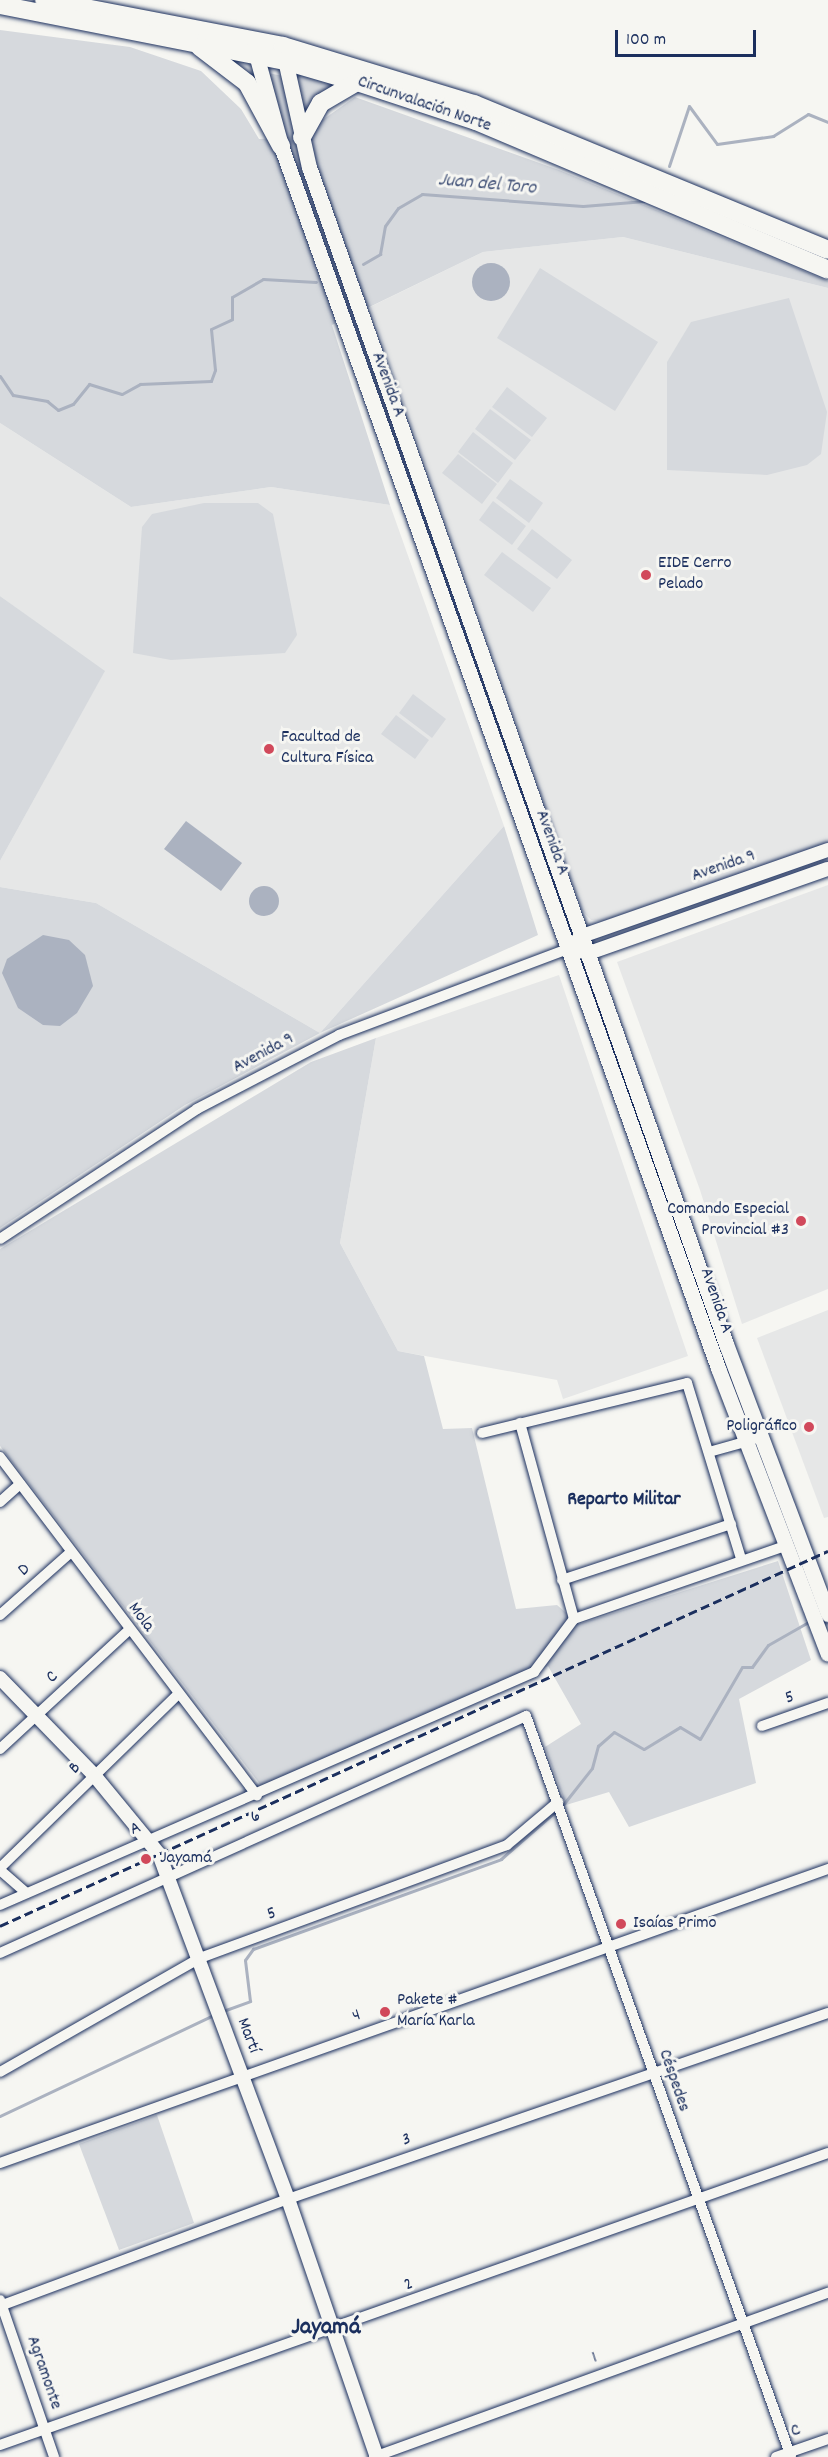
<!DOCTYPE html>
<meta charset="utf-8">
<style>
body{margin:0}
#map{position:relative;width:828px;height:2457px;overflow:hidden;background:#f6f6f2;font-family:Dekko,sans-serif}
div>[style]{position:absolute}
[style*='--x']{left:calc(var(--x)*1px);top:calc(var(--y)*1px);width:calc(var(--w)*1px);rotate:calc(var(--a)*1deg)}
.built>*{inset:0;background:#e6e7e7}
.green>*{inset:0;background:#d6d9dd}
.water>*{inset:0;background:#abb2c0}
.round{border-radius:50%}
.stream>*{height:3px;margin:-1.5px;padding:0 1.5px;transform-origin:1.5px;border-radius:1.5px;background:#abb2c0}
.roads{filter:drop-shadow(0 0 2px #1b2f5e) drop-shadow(0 0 2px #1b2f5e)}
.minor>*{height:10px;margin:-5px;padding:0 5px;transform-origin:5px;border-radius:5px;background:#f6f6f2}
.tertiary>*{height:14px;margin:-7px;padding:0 7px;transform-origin:7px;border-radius:7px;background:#f6f6f2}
.secondary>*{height:15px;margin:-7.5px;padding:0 7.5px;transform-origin:7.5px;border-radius:7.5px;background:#f6f6f2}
.trunk>*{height:18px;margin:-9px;padding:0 9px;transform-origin:9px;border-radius:9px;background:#f6f6f2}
.rail>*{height:3px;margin-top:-1.5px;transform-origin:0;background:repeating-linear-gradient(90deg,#1b2f5e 0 9px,transparent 0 13.5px)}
.dots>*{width:16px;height:16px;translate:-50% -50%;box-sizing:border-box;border:3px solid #f6f6f2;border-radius:50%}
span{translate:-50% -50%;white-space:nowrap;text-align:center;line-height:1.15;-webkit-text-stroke:6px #f6f6f2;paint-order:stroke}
.street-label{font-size:18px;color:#1b2f5e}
.poi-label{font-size:18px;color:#1b2f5e}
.left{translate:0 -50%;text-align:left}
.right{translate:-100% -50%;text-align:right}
.water-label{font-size:20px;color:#46567b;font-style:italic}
.neighbourhood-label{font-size:20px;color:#1b2f5e;font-weight:700}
.district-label{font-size:24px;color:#1b2f5e;font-weight:700}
.scale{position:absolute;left:615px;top:30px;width:141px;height:27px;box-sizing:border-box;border:3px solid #1b2f5e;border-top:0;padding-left:8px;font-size:18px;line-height:21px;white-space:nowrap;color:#1b2f5e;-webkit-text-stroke:4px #f6f6f2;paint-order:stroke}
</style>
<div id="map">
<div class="built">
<i style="clip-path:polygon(623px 237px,828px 288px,828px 843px,603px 921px,591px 920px,582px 910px,370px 307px,483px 252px)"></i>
<i style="clip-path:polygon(0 423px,131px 507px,271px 487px,390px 505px,504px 826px,320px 1033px,96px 903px,0 887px,0 861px,104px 672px,0 596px)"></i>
<i style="clip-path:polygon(828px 885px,828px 1289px,742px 1324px,700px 1190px,617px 962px)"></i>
<i style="clip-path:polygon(559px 975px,688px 1356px,563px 1399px,557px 1380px,398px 1351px,340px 1243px,376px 1038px)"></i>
<i style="clip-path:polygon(828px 1310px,828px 1517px,824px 1518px,757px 1338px)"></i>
</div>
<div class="green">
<i style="clip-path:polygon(0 30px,130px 47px,201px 71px,241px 109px,259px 139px,287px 138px,268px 73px,283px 76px,297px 138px,355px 97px,559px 170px,828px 281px,828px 288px,623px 237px,483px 252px,355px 314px,500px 735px,350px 316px,332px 325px,390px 505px,271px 487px,131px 507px,0 423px)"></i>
<i style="clip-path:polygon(295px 73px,338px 86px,304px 116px)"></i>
<i style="clip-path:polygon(540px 268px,658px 342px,615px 411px,497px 338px)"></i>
<i style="clip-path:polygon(789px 298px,827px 412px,821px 454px,807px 465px,767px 475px,667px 470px,667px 362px,691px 322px)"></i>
<i style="clip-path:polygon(507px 387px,547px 418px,532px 437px,492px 407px)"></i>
<i style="clip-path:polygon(490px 409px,531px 440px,515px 460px,475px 429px)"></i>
<i style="clip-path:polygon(473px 432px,513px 463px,498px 483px,458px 452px)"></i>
<i style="clip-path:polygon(458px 454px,497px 484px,482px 504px,442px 473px)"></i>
<i style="clip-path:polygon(510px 479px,543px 503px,529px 523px,496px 498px)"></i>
<i style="clip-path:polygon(493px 501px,526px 526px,512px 545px,479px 520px)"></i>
<i style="clip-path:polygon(204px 503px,258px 503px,273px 514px,297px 635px,285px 653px,171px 660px,133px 653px,142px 527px,152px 514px)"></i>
<i style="clip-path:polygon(532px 529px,572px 560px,557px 579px,517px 549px)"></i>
<i style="clip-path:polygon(502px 552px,551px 588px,533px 612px,484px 575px)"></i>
<i style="clip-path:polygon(0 596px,105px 671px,0 861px)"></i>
<i style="clip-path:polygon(413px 694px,446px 719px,432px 738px,399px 713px)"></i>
<i style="clip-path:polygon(396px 715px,429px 740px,415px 759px,381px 734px)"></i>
<i style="clip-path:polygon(504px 826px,538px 935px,320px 1033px,185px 1105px,0 1228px,0 887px,96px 903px,320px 1033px)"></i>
<i style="clip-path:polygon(376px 1038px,340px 1243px,398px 1351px,424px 1356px,443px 1429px,472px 1428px,516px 1609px,557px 1605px,579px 1624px,778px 1561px,811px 1660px,739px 1699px,756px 1783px,629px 1827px,609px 1792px,566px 1805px,545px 1747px,581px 1724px,548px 1666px,266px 1792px,0 1446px,0 1249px,311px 1062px)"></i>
<i style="clip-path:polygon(157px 2115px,194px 2223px,119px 2250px,79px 2144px)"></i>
</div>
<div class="water">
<i class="round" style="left:472px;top:263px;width:38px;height:38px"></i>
<i style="clip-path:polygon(186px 821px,242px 863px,221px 891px,164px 849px)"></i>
<i class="round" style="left:249px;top:886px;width:30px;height:30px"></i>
<i style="clip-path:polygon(43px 935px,69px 940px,85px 955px,93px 986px,77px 1013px,60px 1026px,43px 1025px,18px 1008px,2px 973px,7px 959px)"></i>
</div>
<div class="stream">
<i style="--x:669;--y:166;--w:63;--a:-71.6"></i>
<i style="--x:689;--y:106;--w:47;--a:53.6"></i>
<i style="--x:717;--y:144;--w:57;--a:-8.1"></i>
<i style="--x:773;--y:136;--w:41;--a:-32.2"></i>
<i style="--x:808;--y:114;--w:22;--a:22"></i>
<i style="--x:363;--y:264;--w:20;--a:-30"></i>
<i style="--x:380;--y:254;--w:28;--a:-80"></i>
<i style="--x:385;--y:226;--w:22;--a:-54"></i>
<i style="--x:398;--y:208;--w:28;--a:-30"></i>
<i style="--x:422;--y:194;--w:161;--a:4.3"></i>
<i style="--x:583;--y:206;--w:62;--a:-4.6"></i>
<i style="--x:0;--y:376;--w:23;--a:56"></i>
<i style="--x:13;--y:395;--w:35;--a:10"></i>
<i style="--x:47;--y:401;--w:14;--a:39"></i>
<i style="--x:58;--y:410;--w:16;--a:-22"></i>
<i style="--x:73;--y:404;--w:26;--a:-51"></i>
<i style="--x:89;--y:384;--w:34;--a:17"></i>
<i style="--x:122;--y:394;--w:21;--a:-29"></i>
<i style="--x:140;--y:384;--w:71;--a:-2.4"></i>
<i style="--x:211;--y:381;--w:12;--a:-70"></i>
<i style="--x:215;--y:370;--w:41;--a:-95.6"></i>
<i style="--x:211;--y:329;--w:23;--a:-25"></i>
<i style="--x:232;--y:319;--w:22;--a:-90"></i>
<i style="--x:232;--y:297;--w:36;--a:-30"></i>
<i style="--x:263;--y:279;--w:53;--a:3.2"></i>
<i style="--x:562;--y:1806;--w:48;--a:-51.7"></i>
<i style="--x:592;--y:1768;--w:23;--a:-75"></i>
<i style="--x:598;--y:1746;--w:21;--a:-41"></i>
<i style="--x:614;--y:1732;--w:34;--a:30"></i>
<i style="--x:644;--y:1749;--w:42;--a:-31.4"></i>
<i style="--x:680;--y:1727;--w:23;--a:31"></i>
<i style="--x:700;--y:1739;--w:83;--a:-59.7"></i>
<i style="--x:742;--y:1667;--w:10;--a:0"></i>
<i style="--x:752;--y:1667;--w:27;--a:-54"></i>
<i style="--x:768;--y:1645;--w:48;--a:-29.7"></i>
<i style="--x:223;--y:2011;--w:29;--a:-20"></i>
<i style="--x:250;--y:2001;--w:41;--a:-97"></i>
<i style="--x:245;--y:1960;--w:14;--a:-54"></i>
<i style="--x:253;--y:1949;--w:264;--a:-19.9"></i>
<i style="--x:501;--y:1859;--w:74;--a:-41.2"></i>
<i style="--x:0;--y:2116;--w:237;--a:-25.3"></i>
</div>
<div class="roads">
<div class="minor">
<i style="--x:0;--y:1239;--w:236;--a:-33.4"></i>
<i style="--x:197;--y:1109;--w:160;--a:-27.5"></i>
<i style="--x:339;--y:1035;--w:245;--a:-20.6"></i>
<i style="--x:520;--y:1423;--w:203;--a:74.6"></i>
<i style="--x:482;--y:1433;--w:211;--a:-13.7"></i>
<i style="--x:687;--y:1383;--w:184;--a:72.9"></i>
<i style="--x:709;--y:1452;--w:45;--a:-15.6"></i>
<i style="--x:0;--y:1457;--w:425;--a:52.8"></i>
<i style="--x:0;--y:1502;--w:27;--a:-42"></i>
<i style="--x:562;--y:1580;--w:178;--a:-18.3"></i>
<i style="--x:0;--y:1615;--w:95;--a:-41.6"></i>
<i style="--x:762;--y:1726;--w:70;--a:-19.2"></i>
<i style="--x:0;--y:1749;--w:176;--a:-42.7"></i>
<i style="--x:0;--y:1868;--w:248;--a:-44.3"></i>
<i style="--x:0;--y:1870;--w:35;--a:41"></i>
<i style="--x:0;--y:1905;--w:583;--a:-23.57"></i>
<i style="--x:534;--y:1672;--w:66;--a:-53"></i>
<i style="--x:574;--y:1619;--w:226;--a:-19.1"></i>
<i style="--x:0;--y:1953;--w:577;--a:-24.25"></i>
<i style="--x:526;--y:1716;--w:787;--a:70.32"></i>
<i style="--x:0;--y:2072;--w:230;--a:-29.7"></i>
<i style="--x:200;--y:1958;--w:327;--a:-20.2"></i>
<i style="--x:507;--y:1845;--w:67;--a:-40.1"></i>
<i style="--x:0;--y:2163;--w:879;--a:-19.55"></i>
<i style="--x:0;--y:2300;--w:166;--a:71"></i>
<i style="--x:0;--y:2306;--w:307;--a:-20.4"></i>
<i style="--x:288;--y:2199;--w:571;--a:-19.01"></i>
<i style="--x:0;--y:2445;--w:878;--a:-19.43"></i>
<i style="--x:374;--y:2457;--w:483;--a:-19.9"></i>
<i style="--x:776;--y:2457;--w:55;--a:-19.1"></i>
</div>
<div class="tertiary">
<i style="--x:568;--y:949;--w:19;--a:-43"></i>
<i style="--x:582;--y:936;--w:261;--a:-19.3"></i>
<i style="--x:579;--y:951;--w:10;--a:11"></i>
<i style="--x:589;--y:953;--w:253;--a:-19.4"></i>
<i style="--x:0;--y:1678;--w:135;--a:45.9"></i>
<i style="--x:94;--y:1775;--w:102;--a:50.6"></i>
<i style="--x:159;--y:1854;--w:368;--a:69.5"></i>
<i style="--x:288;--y:2199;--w:273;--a:71"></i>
</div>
<div class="secondary">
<i style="--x:254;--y:47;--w:103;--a:74.7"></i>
<i style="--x:281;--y:146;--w:1298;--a:70.32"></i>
<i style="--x:718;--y:1368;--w:306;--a:69"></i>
<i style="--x:283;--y:51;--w:119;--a:77.4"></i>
<i style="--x:309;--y:167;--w:1249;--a:70.49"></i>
<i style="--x:726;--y:1344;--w:289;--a:69.3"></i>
</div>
<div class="trunk">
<i style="--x:44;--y:0;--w:243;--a:10.9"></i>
<i style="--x:283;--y:46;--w:200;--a:16.9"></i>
<i style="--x:474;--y:104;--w:383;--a:22.4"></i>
<i style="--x:0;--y:5;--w:290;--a:11.1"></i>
<i style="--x:285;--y:61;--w:75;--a:16.3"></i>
<i style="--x:357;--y:82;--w:125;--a:18.1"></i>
<i style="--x:476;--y:121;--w:382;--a:22.9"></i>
<i style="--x:200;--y:47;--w:59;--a:37.5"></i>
<i style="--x:247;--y:83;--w:72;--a:61.6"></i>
<i style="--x:302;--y:137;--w:39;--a:-61"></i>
<i style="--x:321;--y:103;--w:42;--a:-30.3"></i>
</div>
</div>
<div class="rail">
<i style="--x:0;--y:1926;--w:909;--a:-24.37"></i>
</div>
<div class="dots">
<i style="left:646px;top:575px;background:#d1495b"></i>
<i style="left:269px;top:749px;background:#d1495b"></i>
<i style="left:801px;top:1221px;background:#d1495b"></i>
<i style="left:809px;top:1427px;background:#d1495b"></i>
<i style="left:146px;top:1859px;background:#d1495b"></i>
<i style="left:621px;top:1924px;background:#d1495b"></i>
<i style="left:385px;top:2012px;background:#d1495b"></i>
</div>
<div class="street-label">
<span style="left:424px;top:105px;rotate:19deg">Circunvalación Norte</span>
<span style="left:387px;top:385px;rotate:70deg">Avenida A</span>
<span style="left:551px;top:843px;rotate:70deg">Avenida A</span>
<span style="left:724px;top:867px;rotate:-19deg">Avenida 9</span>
<span style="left:264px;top:1054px;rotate:-28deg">Avenida 9</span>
<span style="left:715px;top:1301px;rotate:71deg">Avenida A</span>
<span style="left:25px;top:1571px;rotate:-41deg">D</span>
<span style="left:140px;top:1618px;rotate:53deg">Mola</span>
<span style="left:53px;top:1678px;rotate:-42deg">C</span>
<span style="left:790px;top:1699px;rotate:-19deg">5</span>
<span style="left:76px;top:1769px;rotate:-45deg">B</span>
<span style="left:256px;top:1818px;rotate:-24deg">6</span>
<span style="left:136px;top:1830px;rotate:-23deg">A</span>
<span style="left:272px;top:1915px;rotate:-20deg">5</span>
<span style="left:357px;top:2017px;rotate:-19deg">4</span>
<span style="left:247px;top:2036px;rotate:69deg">Martí</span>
<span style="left:673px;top:2081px;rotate:71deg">Céspedes</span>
<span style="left:407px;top:2141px;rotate:-19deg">3</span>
<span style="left:409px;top:2286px;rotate:-20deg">2</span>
<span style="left:595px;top:2359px;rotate:-20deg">1</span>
<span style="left:43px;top:2373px;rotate:71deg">Agramonte</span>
<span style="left:796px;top:2432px;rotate:-19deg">C</span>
</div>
<div class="poi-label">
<span class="left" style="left:658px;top:575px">EIDE Cerro<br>Pelado</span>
<span class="left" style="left:281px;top:749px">Facultad de<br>Cultura Física</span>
<span class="right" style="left:789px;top:1221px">Comando Especial<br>Provincial #3</span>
<span class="right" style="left:797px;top:1427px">Poligráfico</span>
<span class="left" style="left:160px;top:1859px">Jayamá</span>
<span class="left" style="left:633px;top:1924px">Isaías Primo</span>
<span class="left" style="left:397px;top:2012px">Pakete #<br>María Karla</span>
</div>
<div class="water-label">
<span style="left:487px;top:185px;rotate:5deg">Juan del Toro</span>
</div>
<div class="neighbourhood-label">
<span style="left:624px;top:1500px">Reparto Militar</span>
</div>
<div class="district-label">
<span style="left:326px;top:2329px">Jayamá</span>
</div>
<div class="scale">100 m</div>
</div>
